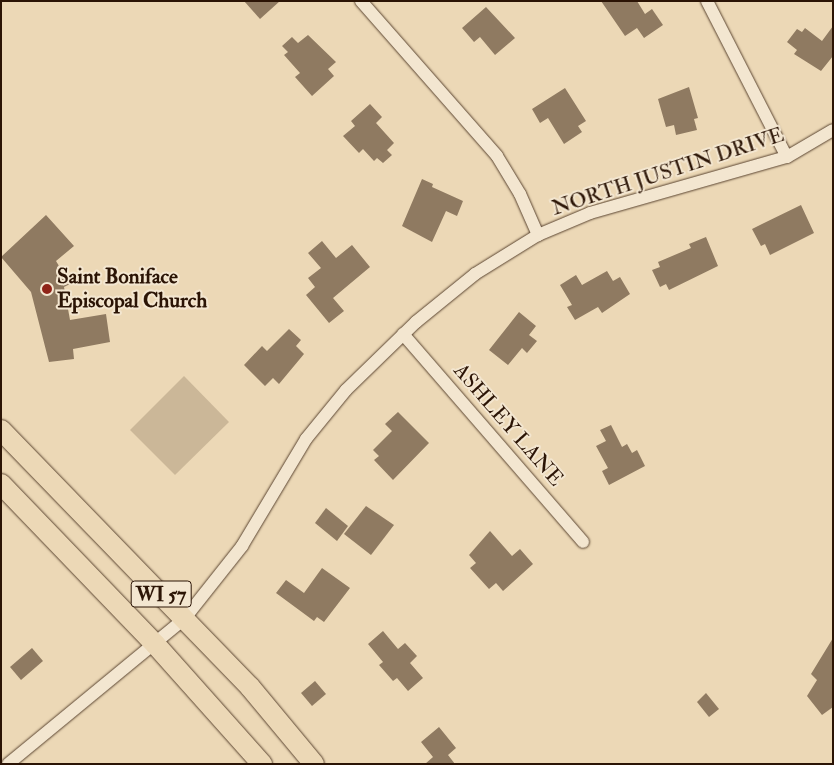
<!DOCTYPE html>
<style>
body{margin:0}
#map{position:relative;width:834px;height:765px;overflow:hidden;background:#ecd8b6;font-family:"IM FELL Double Pica",serif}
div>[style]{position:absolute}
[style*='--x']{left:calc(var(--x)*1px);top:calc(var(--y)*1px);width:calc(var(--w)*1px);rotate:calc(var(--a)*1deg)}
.green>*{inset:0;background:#cbb798}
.building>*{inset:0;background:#8f7a61}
.roads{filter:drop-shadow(0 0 1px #5b4531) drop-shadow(0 0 1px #5b4531)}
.minor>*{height:12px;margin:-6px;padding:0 6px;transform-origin:6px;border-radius:6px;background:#f3e6d0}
.primary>*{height:20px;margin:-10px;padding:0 10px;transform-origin:10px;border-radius:10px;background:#ecd8b6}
.dots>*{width:14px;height:14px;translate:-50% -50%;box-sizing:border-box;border:2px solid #f3e6d0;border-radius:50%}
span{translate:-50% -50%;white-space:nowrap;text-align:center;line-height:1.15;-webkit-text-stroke:4px #f3e6d0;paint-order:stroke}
.shield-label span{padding:1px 4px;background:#f3e6d0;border:1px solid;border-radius:4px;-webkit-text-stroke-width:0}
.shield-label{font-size:20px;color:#2b1405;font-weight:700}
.street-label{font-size:21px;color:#2b1405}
.poi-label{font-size:21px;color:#2b1405;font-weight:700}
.left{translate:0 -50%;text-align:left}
.frame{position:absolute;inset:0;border:2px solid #2b1405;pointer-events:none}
</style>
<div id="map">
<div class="green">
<i style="clip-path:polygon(184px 376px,229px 422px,175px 475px,130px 430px)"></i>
</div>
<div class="building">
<i style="clip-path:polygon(244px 1px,280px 1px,260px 19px)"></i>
<i style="clip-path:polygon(601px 1px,637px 1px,645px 14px,652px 9px,663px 25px,644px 38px,637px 28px,625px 36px)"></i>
<i style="clip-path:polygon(486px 7px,515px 38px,495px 55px,480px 37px,474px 42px,462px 28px)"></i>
<i style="clip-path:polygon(833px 26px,833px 56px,821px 71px,794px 54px,797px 50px,787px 42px,797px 29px,802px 32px,805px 28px,822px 41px)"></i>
<i style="clip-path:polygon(308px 35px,336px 62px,328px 69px,334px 76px,312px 96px,295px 77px,300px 73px,284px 55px,288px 52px,282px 46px,292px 37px,298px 43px)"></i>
<i style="clip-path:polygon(689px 87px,698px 118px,694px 119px,697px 130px,676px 135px,674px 125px,666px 127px,658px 99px)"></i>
<i style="clip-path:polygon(565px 88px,586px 121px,578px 126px,582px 132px,564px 144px,548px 118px,540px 123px,532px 109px)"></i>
<i style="clip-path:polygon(370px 104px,382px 117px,376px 123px,394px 143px,387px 150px,392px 155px,383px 163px,377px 158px,374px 161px,363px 149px,359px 153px,343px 136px,355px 126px,351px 121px)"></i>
<i style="clip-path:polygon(422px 179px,433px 184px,432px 187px,463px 201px,457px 216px,446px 211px,432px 242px,402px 226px)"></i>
<i style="clip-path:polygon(801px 205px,814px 233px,770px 255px,765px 244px,761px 246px,752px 229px)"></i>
<i style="clip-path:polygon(46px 215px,74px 246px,56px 261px,70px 284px,64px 287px,70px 320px,106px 314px,110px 342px,73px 349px,74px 359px,49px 362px,31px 292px,1px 257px)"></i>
<i style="clip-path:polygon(706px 237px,718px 266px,669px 290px,666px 284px,660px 287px,652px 270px,660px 267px,658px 262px,691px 248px,689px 244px)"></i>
<i style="clip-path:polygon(322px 241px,336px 258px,352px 245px,370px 267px,333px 298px,344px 311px,329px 323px,306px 295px,315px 287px,308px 278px,321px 268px,308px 253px)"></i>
<i style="clip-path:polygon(607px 271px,613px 281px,620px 277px,630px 294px,602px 313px,598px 307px,575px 320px,567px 307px,572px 305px,560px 285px,576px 275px,582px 285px)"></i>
<i style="clip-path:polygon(519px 312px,536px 326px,529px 335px,537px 341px,527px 353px,522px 348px,508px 365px,489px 350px)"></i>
<i style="clip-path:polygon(289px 329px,301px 340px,296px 346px,304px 354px,279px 384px,273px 378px,265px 386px,244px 365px,262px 346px,267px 351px)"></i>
<i style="clip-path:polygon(398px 412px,429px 443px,393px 480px,374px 460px,379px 456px,373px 450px,392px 431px,385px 424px)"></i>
<i style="clip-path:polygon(611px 425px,622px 447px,627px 444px,632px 453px,637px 450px,645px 466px,609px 485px,602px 471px,608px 468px,596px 446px,606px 441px,600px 430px)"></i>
<i style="clip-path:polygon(366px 506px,394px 525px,371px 555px,344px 534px)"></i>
<i style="clip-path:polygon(326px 508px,348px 526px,337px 541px,315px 523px)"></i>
<i style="clip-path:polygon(490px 531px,512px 556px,520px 549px,533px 564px,503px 591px,496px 583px,489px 589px,470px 568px,476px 563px,469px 555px)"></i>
<i style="clip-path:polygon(322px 568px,350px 588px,324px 622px,317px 617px,314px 621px,276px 593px,286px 580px,304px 593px)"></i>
<i style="clip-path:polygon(383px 631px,398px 649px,405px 643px,417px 656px,410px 663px,423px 678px,408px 691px,397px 678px,393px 681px,379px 665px,383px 662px,368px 644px)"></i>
<i style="clip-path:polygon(833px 638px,833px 707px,822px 715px,807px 696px,817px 680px,811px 674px)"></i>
<i style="clip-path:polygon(32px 648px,43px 661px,21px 680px,10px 667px)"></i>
<i style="clip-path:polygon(315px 681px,326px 694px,312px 706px,301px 693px)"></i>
<i style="clip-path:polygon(706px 693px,719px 709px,709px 717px,697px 702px)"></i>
<i style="clip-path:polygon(439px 727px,456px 748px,448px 755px,455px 764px,425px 764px,433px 757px,421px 742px)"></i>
</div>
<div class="roads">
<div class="minor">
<i style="--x:361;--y:1;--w:206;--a:48.7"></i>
<i style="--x:497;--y:156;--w:44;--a:58.8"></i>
<i style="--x:520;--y:194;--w:45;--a:66.3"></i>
<i style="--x:707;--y:1;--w:175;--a:62.9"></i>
<i style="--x:403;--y:334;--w:275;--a:49.1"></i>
<i style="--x:8;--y:764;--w:229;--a:-39.5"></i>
<i style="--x:185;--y:618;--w:92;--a:-51.6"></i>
<i style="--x:242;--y:546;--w:125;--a:-59.1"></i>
<i style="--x:306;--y:439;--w:63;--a:-50.8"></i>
<i style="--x:346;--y:390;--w:98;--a:-44.2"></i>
<i style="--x:416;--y:322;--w:76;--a:-39.1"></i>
<i style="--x:475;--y:274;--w:74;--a:-31.8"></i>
<i style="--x:538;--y:235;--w:56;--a:-22.9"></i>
<i style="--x:590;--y:213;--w:205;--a:-15.9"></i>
<i style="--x:787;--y:157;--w:53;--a:-30.4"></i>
</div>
<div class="primary">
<i style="--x:1;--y:430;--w:358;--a:45.9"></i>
<i style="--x:250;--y:687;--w:100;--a:50.3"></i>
<i style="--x:1;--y:484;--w:222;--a:46.1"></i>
<i style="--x:155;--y:644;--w:161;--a:48.3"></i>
</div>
</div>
<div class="dots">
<i style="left:47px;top:289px;background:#8f2418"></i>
</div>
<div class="shield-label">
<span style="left:161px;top:594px">WI 57</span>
</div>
<div class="street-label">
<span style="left:668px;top:172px;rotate:-18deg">NORTH JUSTIN DRIVE</span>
<span style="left:508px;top:425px;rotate:49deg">ASHLEY LANE</span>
</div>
<div class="poi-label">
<span class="left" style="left:57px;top:289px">Saint Boniface<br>Episcopal Church</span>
</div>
<div class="frame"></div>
</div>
